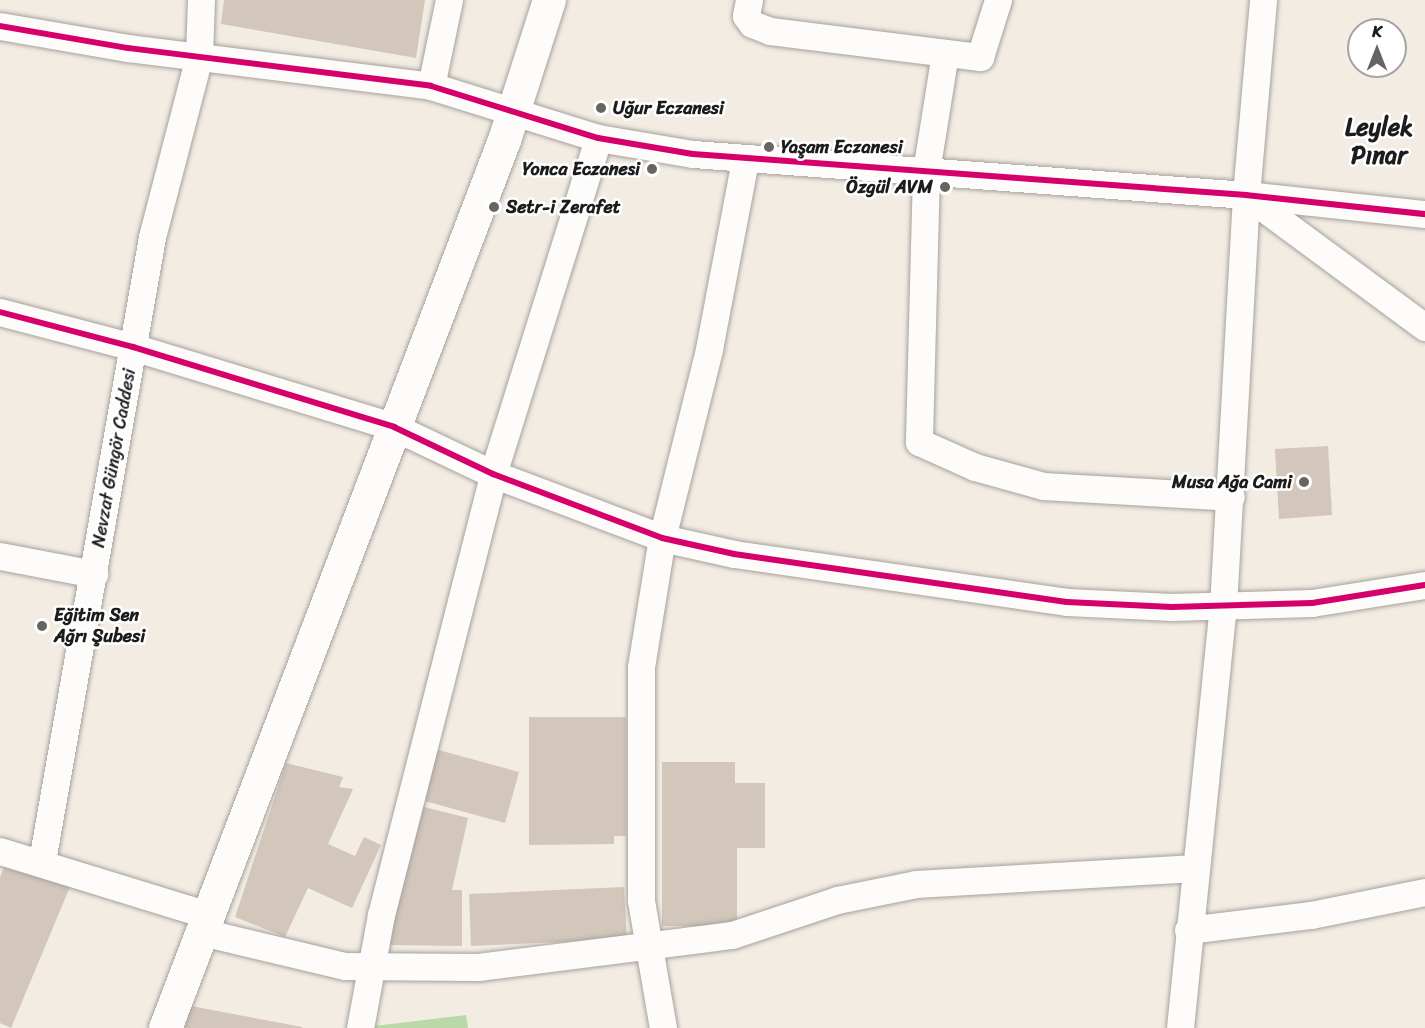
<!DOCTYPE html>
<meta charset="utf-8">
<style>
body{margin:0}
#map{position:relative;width:1425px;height:1028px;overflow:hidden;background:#f3ece3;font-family:Sriracha,sans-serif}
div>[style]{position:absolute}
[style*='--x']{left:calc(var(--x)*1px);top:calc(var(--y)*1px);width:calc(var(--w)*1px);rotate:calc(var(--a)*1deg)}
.green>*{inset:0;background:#bad8aa}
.building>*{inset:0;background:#d3c6ba}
.roads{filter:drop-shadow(0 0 2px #a5a29d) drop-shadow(0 0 2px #a5a29d)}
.minor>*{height:27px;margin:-13.5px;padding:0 13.5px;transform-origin:13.5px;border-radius:13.5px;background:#fdfcfb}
.tertiary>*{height:33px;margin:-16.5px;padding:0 16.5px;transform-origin:16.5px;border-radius:16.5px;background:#fdfcfb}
.cycleway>*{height:6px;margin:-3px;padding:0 3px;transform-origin:3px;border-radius:3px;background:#d6006c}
.dots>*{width:16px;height:16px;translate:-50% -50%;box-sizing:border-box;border:3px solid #fff;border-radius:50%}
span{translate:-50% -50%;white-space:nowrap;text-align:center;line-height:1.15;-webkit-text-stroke:5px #fff;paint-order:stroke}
.poi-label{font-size:18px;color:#1c1c1c;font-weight:700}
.left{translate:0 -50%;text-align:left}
.right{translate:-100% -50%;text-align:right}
.street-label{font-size:18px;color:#1c1c1c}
.district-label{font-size:24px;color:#1c1c1c;font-weight:700}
.north{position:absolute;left:1347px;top:18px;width:60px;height:60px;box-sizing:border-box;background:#fff;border:2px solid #a4a4a4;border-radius:50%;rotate:0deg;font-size:16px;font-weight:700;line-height:24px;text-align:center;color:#1c1c1c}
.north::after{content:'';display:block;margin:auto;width:21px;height:27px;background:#676562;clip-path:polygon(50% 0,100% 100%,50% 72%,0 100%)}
</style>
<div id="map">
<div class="green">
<i style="clip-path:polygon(466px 1015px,468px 1028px,373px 1028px,374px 1026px)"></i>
</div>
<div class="building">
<i style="clip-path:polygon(224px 0,425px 0,416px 58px,221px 24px)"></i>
<i style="clip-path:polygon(1328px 446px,1332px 515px,1279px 519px,1275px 449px)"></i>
<i style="clip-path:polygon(529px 717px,626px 717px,626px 836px,614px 836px,614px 844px,529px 845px)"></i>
<i style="clip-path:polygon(435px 749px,519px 772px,505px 823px,421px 800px)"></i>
<i style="clip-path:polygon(662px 762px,735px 762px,735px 783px,765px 783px,765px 848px,737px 848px,737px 926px,662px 926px)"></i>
<i style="clip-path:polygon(286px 763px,343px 777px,339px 787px,353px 789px,328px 844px,355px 856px,364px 837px,381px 845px,352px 908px,308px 888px,285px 937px,235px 917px)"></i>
<i style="clip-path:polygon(416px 805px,468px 818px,452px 890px,462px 890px,462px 946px,389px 945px)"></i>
<i style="clip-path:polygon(8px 857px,72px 882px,11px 1028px,0 1023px,0 877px)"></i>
<i style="clip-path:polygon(624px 887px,627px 939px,471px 946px,469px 894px)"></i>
<i style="clip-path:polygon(191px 1006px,302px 1027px,302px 1028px,185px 1028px)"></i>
</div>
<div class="roads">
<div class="minor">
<i style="--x:749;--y:0;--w:16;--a:101"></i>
<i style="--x:746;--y:16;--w:10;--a:53"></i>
<i style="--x:752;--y:24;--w:19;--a:21"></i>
<i style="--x:770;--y:31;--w:212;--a:7.1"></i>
<i style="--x:980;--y:57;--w:60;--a:-72.5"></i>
<i style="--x:0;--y:26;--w:130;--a:9.8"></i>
<i style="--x:128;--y:48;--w:305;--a:7.1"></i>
<i style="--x:431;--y:86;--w:175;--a:17.3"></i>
<i style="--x:598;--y:138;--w:96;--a:9.6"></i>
<i style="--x:693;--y:154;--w:555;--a:4.24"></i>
<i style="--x:1246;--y:195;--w:180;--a:6.1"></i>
<i style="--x:945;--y:53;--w:120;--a:99.1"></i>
<i style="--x:926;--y:171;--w:271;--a:91.5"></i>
<i style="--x:919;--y:442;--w:61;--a:24.1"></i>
<i style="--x:975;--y:467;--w:71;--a:15.6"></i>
<i style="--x:1043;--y:486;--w:188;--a:3.3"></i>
<i style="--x:431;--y:86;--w:88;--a:-78.2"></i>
<i style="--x:1247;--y:196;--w:221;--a:36.4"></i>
<i style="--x:0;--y:312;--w:138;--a:14.7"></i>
<i style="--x:133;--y:347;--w:273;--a:17"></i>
<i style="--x:394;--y:427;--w:110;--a:25.4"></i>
<i style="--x:493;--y:474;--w:181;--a:20.7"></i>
<i style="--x:662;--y:538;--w:74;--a:12.5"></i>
<i style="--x:734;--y:554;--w:336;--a:8.2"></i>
<i style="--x:1067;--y:602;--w:105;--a:2.7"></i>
<i style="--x:1172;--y:607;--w:140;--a:-1.6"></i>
<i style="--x:1312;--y:603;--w:114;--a:-9.1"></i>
<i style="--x:0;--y:556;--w:96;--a:10.8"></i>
<i style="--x:0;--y:851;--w:218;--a:17.1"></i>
<i style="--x:42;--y:861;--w:634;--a:-80"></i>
<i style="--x:152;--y:237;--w:186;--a:-75.4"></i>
<i style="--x:199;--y:57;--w:57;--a:-88"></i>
<i style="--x:1188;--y:930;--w:124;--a:-7"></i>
<i style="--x:1311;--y:915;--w:116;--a:-11.4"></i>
<i style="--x:202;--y:932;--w:147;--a:13.4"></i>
<i style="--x:345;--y:966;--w:133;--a:0.4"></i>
<i style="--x:478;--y:967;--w:256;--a:-7.2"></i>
<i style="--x:732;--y:935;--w:111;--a:-18.4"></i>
<i style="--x:837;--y:900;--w:81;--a:-11.4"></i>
<i style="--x:916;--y:884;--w:279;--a:-3.3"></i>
<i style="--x:360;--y:1028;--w:115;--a:-79.5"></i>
<i style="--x:381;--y:915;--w:455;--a:-75.7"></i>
<i style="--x:493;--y:474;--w:352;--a:-72.6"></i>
<i style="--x:663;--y:1028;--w:130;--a:-99.8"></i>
<i style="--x:641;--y:900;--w:233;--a:-90"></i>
<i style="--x:641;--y:667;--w:131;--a:-80.8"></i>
<i style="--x:662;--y:538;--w:195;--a:-76"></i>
<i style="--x:709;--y:349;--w:191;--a:-79.2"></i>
<i style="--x:1180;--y:1028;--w:423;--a:-84.2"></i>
<i style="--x:1223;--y:607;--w:413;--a:-86.8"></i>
<i style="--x:1246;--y:195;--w:196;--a:-85"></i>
</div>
<div class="tertiary">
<i style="--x:165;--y:1028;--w:951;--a:-69.11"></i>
<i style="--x:504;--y:140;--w:147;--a:-72.2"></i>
</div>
</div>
<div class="cycleway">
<i style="--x:0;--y:26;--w:130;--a:9.8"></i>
<i style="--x:128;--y:48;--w:305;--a:7.1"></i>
<i style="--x:431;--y:86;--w:175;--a:17.3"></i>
<i style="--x:598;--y:138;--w:96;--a:9.6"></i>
<i style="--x:693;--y:154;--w:555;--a:4.24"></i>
<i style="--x:1246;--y:195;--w:180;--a:6.1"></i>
<i style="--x:0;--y:312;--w:138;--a:14.7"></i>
<i style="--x:133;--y:347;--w:273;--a:17"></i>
<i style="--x:394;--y:427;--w:110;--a:25.4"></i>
<i style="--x:493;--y:474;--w:181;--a:20.7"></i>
<i style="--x:662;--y:538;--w:74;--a:12.5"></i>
<i style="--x:734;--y:554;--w:336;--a:8.2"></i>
<i style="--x:1067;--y:602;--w:105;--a:2.7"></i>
<i style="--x:1172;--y:607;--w:140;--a:-1.6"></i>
<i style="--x:1312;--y:603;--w:114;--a:-9.1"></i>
</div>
<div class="dots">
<i style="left:601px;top:108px;background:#676562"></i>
<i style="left:769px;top:147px;background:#676562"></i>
<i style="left:652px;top:169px;background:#676562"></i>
<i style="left:945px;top:187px;background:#676562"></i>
<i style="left:494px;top:207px;background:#676562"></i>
<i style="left:1304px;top:482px;background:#676562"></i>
<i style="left:42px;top:626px;background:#676562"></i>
</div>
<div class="poi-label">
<span class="left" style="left:613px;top:108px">Uğur Eczanesi</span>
<span class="left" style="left:781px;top:147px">Yaşam Eczanesi</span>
<span class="right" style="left:640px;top:169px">Yonca Eczanesi</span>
<span class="right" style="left:933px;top:187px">Özgül AVM</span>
<span class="left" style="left:506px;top:207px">Setr-i Zerafet</span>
<span class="right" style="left:1292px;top:482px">Musa Ağa Cami</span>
<span class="left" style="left:54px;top:626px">Eğitim Sen<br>Ağrı Şubesi</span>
</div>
<div class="street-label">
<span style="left:114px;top:458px;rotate:-80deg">Nevzat Güngör Caddesi</span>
</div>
<div class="district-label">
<span style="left:1379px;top:142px">Leylek<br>Pınar</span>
</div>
<div class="north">K</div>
</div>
